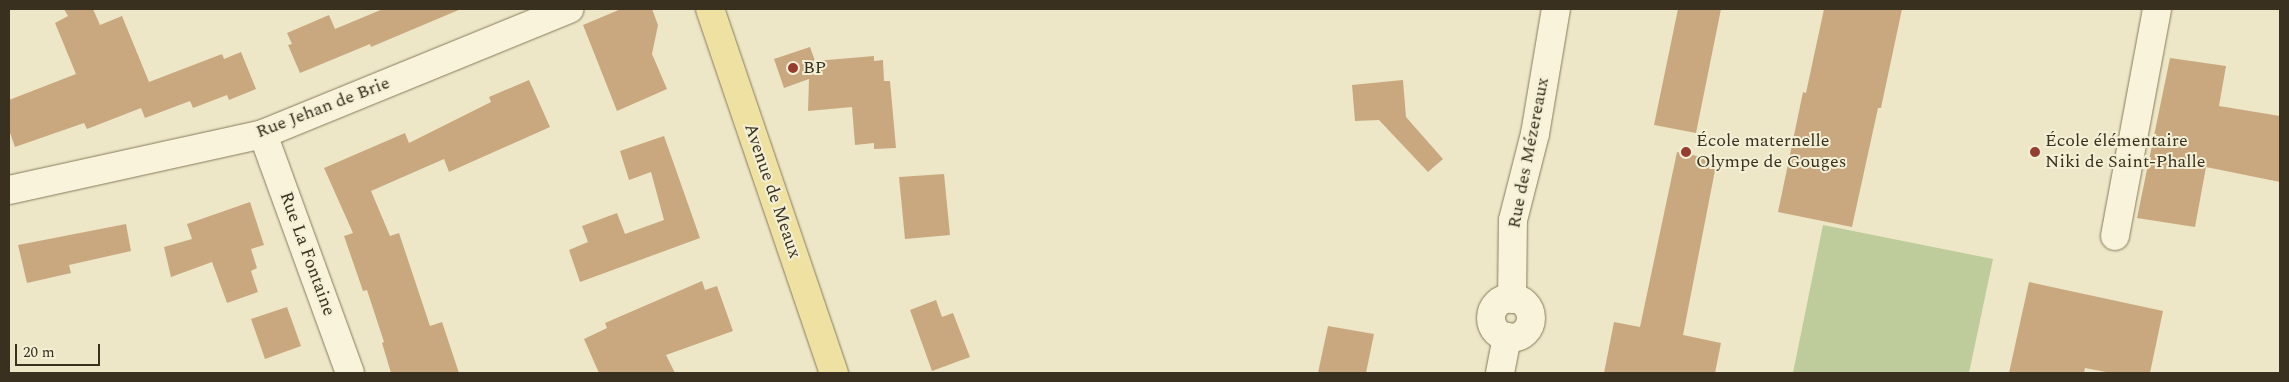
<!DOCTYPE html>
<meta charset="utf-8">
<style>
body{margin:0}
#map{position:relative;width:2289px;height:382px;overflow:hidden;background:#ede7c7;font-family:Spectral,serif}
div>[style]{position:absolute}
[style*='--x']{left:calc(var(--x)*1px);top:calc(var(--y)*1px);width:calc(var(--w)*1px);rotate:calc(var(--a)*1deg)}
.green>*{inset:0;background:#becb9b}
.building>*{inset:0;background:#c9a87f}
.roads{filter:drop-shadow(0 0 1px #887a5d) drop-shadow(0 0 1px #887a5d)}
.minor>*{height:28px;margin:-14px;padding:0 14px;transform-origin:14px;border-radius:14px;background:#f8f3da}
.minor>.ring{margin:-14px;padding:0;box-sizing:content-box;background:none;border:28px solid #f8f3da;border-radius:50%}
.major>*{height:28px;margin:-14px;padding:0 14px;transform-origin:14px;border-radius:14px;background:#eee1a1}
.dots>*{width:14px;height:14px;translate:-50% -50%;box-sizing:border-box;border:2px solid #f4f0d6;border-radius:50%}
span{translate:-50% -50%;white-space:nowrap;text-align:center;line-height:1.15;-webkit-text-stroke:4px #f4f0d6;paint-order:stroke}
.poi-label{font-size:18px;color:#393020}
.left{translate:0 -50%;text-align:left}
.street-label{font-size:18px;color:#393020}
.frame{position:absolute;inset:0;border:10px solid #393020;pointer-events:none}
.scale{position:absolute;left:15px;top:344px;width:85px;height:22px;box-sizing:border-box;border:2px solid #393020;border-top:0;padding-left:6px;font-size:15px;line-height:18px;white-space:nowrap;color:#393020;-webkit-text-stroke:4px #f4f0d6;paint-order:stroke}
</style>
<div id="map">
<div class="green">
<i style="clip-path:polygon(1823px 225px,1993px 259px,1969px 373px,1793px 373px)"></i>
</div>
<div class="building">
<i style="clip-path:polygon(64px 9px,93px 9px,100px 25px,122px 16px,149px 82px,222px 54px,224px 59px,241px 52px,256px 89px,229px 100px,227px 95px,193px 108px,190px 101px,145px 118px,141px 108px,87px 129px,84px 123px,15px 147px,9px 130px,9px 100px,76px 74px,55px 23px,68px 16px)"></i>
<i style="clip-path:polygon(383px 9px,461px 9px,371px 47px,370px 44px,300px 73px,288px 45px,292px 44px,287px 33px,329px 15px,335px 29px)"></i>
<i style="clip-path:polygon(621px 9px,652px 9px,658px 25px,652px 54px,667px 89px,617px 111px,583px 25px)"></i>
<i style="clip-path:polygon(1678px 9px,1721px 9px,1696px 133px,1654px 125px)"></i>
<i style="clip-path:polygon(1824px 9px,1902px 9px,1881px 108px,1878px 108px,1852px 227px,1778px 212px,1803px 92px,1806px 93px)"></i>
<i style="clip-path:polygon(810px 47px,815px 61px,874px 56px,874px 61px,883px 60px,884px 81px,890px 81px,896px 148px,874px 149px,874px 143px,855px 145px,852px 107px,808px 111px,809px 79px,784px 88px,774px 59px)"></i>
<i style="clip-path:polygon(2170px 58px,2226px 66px,2219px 106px,2280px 116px,2280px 182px,2206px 167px,2195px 227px,2137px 218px)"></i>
<i style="clip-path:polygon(529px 80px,550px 127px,449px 172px,444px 159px,371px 191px,390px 236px,399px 233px,430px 326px,442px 322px,459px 373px,391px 373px,382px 343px,384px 342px,367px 290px,363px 291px,344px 236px,353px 233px,324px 168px,405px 133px,409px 143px,491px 102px,489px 97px)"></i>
<i style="clip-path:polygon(1403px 80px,1406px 117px,1443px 159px,1428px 172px,1379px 120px,1355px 121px,1352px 85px)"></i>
<i style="clip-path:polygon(664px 136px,700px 238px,580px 282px,569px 250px,588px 242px,582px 226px,617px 213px,625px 234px,664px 220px,651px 172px,629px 180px,620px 151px)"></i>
<i style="clip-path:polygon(1677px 152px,1717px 160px,1683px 335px,1721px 343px,1715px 373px,1604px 373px,1614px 322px,1640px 327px)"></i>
<i style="clip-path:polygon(944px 174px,950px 235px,905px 239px,899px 177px)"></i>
<i style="clip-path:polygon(250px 202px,264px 245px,251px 249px,257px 268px,251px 271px,258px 292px,227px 303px,212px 262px,171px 277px,164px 247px,192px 239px,187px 224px)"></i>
<i style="clip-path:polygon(126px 224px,131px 251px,69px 265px,71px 273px,27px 283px,18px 245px)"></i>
<i style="clip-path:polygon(702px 281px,705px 290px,717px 286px,733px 331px,666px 355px,675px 373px,599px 373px,584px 339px,607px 328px,605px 323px)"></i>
<i style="clip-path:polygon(2029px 282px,2163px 311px,2150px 373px,2111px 373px,2085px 368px,2084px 373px,2009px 373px)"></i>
<i style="clip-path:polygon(936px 300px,942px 317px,953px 313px,970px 357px,932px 371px,910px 310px)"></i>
<i style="clip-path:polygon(287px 307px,301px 346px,265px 359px,251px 319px)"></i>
<i style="clip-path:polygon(1328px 326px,1374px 334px,1366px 373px,1318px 373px)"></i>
</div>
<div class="roads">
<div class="minor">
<i style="--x:263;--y:134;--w:254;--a:70"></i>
<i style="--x:9;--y:190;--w:260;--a:-12.4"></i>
<i style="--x:263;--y:134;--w:331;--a:-22.2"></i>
<i style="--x:2115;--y:236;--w:231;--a:-79.5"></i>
<i class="ring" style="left:1491px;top:298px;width:12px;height:12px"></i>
<i style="--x:1512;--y:299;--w:79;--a:-89.3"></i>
<i style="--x:1513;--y:220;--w:89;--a:-75.7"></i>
<i style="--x:1535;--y:134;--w:127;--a:-80.5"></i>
<i style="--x:1500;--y:373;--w:37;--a:-79"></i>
</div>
<div class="major">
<i style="--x:710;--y:9;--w:385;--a:71.2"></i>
</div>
</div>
<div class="dots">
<i style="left:793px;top:68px;background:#953d2f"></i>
<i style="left:1686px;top:152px;background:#953d2f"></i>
<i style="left:2035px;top:152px;background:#953d2f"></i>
</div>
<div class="poi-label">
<span class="left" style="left:803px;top:68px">BP</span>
<span class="left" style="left:1696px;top:152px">École maternelle<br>Olympe de Gouges</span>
<span class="left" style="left:2045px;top:152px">École élémentaire<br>Niki de Saint-Phalle</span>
</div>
<div class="street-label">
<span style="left:323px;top:108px;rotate:-21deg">Rue Jehan de Brie</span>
<span style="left:1529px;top:153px;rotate:-79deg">Rue des Mézereaux</span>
<span style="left:772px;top:191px;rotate:71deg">Avenue de Meaux</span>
<span style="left:307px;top:254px;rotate:70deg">Rue La Fontaine</span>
</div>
<div class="frame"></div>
<div class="scale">20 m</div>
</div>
